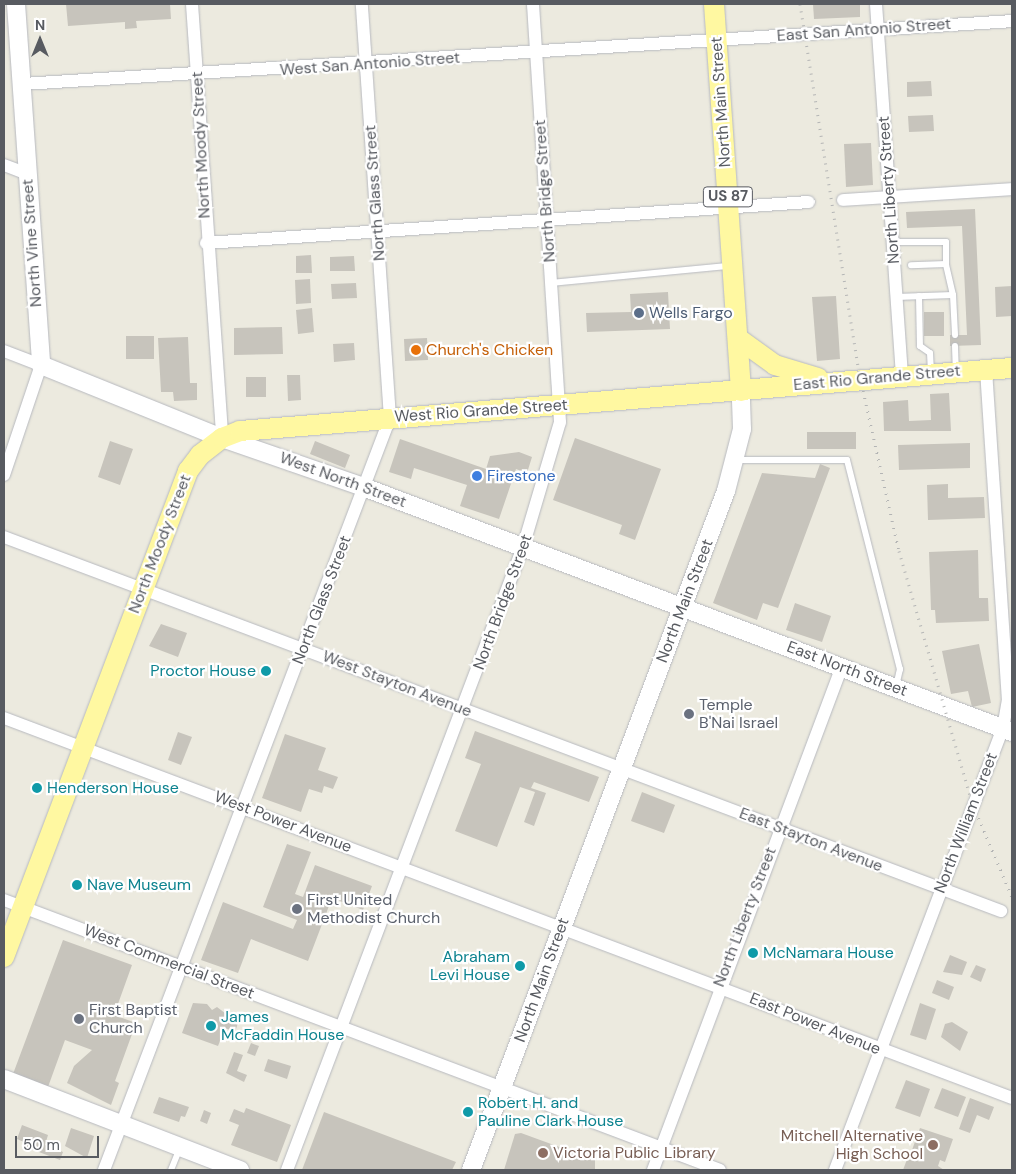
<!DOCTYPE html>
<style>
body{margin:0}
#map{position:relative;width:1016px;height:1174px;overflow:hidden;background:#eceadf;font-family:"DM Sans",sans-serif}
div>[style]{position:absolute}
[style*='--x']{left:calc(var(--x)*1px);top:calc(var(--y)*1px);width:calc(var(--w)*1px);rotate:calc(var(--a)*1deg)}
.building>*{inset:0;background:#c7c4bc}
.roads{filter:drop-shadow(0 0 1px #b7b9bf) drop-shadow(0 0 1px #b7b9bf)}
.lane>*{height:6px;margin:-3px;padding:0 3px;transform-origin:3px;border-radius:3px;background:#fff}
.street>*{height:12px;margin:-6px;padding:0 6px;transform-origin:6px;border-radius:6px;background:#fff}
.secondary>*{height:18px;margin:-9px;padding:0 9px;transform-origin:9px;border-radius:9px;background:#fff}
.primary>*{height:20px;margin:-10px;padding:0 10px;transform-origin:10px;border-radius:10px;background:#fff8a1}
.rail>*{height:3px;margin-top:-1.5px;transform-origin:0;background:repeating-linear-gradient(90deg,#b3b4b4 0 1px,transparent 0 7px)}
.dots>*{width:14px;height:14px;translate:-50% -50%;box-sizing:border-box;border:2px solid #fff;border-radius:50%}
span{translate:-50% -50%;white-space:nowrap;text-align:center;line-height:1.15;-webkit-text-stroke:4.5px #fff;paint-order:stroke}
.shield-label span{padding:1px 4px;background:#fff;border:1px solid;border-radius:4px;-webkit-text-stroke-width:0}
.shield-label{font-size:15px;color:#585b61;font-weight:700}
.street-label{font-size:16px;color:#585b61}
.service-label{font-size:16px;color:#4e5e75}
.left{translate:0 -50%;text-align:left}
.food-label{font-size:16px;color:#c56008}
.shop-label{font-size:16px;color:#366cbe}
.culture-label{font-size:16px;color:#0d838f}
.right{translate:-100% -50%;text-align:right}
.worship-label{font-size:16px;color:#5b616d}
.education-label{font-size:16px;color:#785e54}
.frame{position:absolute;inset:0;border:5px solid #585b61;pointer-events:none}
.north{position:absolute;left:15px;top:15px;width:50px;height:50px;-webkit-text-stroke:4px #fff;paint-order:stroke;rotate:0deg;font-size:14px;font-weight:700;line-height:20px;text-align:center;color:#585b61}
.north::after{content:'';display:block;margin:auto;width:18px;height:22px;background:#585b61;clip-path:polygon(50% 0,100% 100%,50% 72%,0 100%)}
.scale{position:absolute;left:15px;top:1136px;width:84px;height:22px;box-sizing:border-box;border:2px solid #585b61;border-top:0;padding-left:6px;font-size:15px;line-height:18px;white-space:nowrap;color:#585b61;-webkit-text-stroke:4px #fff;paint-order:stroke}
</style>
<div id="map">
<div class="building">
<i style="clip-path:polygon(66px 4px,170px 4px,171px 19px,136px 21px,137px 28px,125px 29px,125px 22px,68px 26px)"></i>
<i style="clip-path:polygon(813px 4px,860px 4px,860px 17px,814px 19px)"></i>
<i style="clip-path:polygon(931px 81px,932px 96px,907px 97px,907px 82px)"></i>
<i style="clip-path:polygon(933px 115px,934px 131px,909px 132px,908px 116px)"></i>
<i style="clip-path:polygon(871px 143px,873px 185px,846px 187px,844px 144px)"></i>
<i style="clip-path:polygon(975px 209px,981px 345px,950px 346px,950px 335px,967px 335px,962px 226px,907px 228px,906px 212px)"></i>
<i style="clip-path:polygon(311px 255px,312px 273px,296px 273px,296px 256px)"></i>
<i style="clip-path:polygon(354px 256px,355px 271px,330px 271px,330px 257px)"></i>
<i style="clip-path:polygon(310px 279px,311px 303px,296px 304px,295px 280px)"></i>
<i style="clip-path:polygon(356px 283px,357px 298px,332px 299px,331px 284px)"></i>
<i style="clip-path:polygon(1012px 286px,1012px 316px,996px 317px,995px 287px)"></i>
<i style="clip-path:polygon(668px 292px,670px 329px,587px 332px,586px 313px,631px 312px,630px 294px)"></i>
<i style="clip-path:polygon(836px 296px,840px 359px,817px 361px,812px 297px)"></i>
<i style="clip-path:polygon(312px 308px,314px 332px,298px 334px,296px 310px)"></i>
<i style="clip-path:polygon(924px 312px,944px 312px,944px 336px,924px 336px)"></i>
<i style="clip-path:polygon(282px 327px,283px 354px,234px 355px,234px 328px)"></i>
<i style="clip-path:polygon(126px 336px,154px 336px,154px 359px,126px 359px)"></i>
<i style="clip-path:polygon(188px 337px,190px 383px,197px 383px,197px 400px,174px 401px,173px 392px,161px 392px,158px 338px)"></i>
<i style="clip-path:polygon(427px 338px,428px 360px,405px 361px,404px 339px)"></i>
<i style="clip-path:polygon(354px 343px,355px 360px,334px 362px,333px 344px)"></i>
<i style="clip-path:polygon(287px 375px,300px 375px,301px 400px,288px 401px)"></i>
<i style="clip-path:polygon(246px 377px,266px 377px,266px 397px,246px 397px)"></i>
<i style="clip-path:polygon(949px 393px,951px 431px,884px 431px,883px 402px,908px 400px,909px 421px,931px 420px,930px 394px)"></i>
<i style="clip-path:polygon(807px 432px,856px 432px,856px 449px,807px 449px)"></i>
<i style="clip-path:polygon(575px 438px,661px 469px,635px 540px,619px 534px,622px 525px,553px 500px)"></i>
<i style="clip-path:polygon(400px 439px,486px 469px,490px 456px,519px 452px,532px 457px,527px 473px,516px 469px,499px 519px,460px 506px,467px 485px,414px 468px,411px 479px,389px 472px)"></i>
<i style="clip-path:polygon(110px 441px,133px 449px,120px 485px,98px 477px)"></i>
<i style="clip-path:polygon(315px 441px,350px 455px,345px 468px,310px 454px)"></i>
<i style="clip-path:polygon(970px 443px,970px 468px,899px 470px,898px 445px)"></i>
<i style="clip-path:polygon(820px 464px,830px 468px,778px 608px,763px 603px,757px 620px,713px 603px,762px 473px,815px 478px)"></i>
<i style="clip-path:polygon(948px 484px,948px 498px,984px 497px,985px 518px,928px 520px,927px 485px)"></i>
<i style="clip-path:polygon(978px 550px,979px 598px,988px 598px,989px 621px,936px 623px,935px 610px,931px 610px,929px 552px)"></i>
<i style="clip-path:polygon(795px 603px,831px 616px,822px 642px,786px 630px)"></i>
<i style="clip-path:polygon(161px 624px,187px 633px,178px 657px,149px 646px)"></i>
<i style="clip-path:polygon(979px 644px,991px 703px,972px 707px,968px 691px,951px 694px,942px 651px)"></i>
<i style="clip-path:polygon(475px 731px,599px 777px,589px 802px,534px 782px,531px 788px,546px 793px,534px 826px,524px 822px,535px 792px,520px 787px,497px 847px,455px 831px,481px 764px,465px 758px)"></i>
<i style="clip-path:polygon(178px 732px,192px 737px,181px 765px,168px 760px)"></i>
<i style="clip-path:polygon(285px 734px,326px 748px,318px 770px,338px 777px,333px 789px,324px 786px,322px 793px,309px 789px,301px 812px,262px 798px)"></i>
<i style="clip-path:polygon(642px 792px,675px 805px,664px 833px,631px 821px)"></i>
<i style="clip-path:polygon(287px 844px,311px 852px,295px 894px,303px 897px,315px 865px,372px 886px,363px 910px,332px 898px,308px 961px,251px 939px,238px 973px,201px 960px,223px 902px,293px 929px,297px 920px,263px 907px)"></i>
<i style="clip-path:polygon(63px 940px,132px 965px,114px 1015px,136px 1023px,115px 1081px,119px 1083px,111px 1105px,67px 1083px,74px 1066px,92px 1050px,65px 1040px,48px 1087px,13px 1074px)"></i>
<i style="clip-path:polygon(950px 955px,967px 962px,962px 975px,943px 972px)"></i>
<i style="clip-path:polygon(976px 965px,986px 969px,981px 982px,970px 977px)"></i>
<i style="clip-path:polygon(937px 980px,954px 987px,949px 1000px,932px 993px)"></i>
<i style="clip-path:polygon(193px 1003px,207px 1004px,212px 1010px,217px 1007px,238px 1023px,235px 1032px,225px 1028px,218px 1046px,182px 1033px)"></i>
<i style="clip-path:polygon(920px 1003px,936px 1009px,926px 1040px,910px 1035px)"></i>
<i style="clip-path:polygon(952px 1022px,968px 1032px,960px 1051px,941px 1037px,945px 1024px)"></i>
<i style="clip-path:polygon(251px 1043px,259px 1046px,255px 1056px,247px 1053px)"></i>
<i style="clip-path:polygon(234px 1052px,243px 1055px,237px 1071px,247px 1075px,244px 1082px,226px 1073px)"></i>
<i style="clip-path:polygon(268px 1059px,291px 1066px,287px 1079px,264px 1071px)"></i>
<i style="clip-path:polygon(906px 1080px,930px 1089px,920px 1117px,895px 1108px)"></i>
<i style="clip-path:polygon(942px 1088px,966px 1097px,958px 1117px,934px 1108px)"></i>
<i style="clip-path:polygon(159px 1097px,189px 1107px,185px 1117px,181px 1116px,179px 1122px,153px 1113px)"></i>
<i style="clip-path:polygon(970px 1098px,994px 1107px,989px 1120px,977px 1115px,970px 1133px,959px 1129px)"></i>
<i style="clip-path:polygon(246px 1108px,291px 1125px,277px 1162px,231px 1145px,239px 1125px,229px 1121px,234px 1109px,244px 1113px)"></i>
<i style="clip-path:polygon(204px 1110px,211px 1113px,207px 1124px,200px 1121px)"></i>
<i style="clip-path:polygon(324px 1112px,456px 1162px,452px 1170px,302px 1170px)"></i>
<i style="clip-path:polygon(22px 1125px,48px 1135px,45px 1145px,63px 1152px,60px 1160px,23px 1146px,24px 1142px,17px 1139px)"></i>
<i style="clip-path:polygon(71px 1128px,94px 1136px,87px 1158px,65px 1146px)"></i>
<i style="clip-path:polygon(920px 1128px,953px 1139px,945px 1162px,940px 1160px,938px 1166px,944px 1170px,903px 1170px,909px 1154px,915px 1157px,917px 1152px,912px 1150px)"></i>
<i style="clip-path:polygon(521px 1133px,595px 1160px,595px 1170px,504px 1170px,515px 1134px)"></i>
</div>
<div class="roads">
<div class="lane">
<i style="--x:892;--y:242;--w:54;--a:0"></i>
<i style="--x:946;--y:242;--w:22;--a:90"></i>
<i style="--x:946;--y:264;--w:35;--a:178"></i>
<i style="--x:551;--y:283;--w:179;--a:-5.5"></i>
<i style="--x:953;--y:295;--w:40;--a:87.1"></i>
<i style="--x:919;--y:296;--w:50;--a:88.9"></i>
<i style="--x:920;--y:346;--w:12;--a:35"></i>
<i style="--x:930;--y:353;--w:19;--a:87"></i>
<i style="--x:896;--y:297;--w:57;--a:-2"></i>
<i style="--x:953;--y:295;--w:32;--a:-103"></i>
<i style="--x:955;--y:346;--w:24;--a:88"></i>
<i style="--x:737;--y:460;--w:110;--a:0"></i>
<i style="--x:847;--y:460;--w:216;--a:75.8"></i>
<i style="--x:900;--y:669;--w:17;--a:103"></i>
<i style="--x:171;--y:1170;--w:24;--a:-68"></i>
</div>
<div class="street">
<i style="--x:192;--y:4;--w:435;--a:86"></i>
<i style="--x:876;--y:4;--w:373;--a:86"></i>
<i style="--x:23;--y:84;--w:991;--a:-3.64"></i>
<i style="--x:4;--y:165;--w:25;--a:21"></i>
<i style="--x:843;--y:200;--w:169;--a:-3.7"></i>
<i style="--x:206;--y:243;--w:604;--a:-3.89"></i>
<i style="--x:4;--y:351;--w:40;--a:21"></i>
<i style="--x:41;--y:365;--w:116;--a:108.6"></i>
<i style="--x:4;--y:537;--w:1065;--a:20.56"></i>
<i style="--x:4;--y:718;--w:1077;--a:20.66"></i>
<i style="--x:4;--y:900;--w:765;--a:20.66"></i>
<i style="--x:104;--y:1170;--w:805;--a:-69.18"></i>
<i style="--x:390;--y:418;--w:415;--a:-93.9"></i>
<i style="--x:287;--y:1170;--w:666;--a:-69.25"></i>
<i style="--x:523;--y:547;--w:130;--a:-73.5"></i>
<i style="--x:560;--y:422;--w:419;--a:-93.7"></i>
<i style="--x:653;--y:1170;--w:538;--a:-69.44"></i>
<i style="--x:835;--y:1170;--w:473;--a:-69.2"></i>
<i style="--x:1003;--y:728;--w:27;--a:-80"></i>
<i style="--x:1008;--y:701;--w:332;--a:-93.8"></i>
</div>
<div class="secondary">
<i style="--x:16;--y:4;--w:362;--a:86"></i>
<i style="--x:41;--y:365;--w:195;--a:22"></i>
<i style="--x:222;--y:438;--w:152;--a:19.1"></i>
<i style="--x:366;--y:488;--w:691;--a:20.69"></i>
<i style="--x:4;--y:1079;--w:253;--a:21.1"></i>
<i style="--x:471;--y:1170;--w:725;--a:-69.42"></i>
<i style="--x:726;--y:491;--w:64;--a:-75.5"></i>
<i style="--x:742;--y:429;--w:38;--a:-92"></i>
</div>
<div class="primary">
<i style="--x:714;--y:4;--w:388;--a:86"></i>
<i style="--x:739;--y:339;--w:44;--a:35.8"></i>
<i style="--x:775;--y:365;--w:45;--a:16.8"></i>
<i style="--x:4;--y:957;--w:520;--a:-69.26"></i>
<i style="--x:188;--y:471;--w:20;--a:-53"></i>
<i style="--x:200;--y:455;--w:28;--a:-38"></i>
<i style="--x:222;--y:438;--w:19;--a:-21"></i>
<i style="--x:240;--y:431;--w:775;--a:-4.67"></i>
</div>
</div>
<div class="rail">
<i style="--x:800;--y:4;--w:378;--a:80.9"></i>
<i style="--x:860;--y:377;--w:178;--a:77.4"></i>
<i style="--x:899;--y:551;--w:265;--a:73.8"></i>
<i style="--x:973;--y:805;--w:100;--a:67"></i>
</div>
<div class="dots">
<i style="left:639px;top:313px;background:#5c6f8a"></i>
<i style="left:416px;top:350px;background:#e8710a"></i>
<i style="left:477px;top:476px;background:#3f7fe0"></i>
<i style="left:266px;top:671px;background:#0f9aa8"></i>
<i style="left:689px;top:714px;background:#6b7280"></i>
<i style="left:37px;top:788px;background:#0f9aa8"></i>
<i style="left:77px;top:885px;background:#0f9aa8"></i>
<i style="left:297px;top:909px;background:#6b7280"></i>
<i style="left:753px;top:953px;background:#0f9aa8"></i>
<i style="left:520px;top:966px;background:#0f9aa8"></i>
<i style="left:79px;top:1019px;background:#6b7280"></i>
<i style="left:211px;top:1026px;background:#0f9aa8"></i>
<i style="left:468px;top:1112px;background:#0f9aa8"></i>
<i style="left:933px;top:1145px;background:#8d6e63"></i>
<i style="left:543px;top:1153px;background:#8d6e63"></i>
</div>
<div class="shield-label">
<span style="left:728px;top:197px">US 87</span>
</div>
<div class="street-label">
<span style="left:864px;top:30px;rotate:-4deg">East San Antonio Street</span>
<span style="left:370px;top:64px;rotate:-4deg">West San Antonio Street</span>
<span style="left:721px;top:102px;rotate:-94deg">North Main Street</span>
<span style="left:201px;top:145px;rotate:-93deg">North Moody Street</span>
<span style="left:889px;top:190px;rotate:-94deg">North Liberty Street</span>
<span style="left:545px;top:191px;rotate:-94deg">North Bridge Street</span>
<span style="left:375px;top:193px;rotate:-94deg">North Glass Street</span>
<span style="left:32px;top:243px;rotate:-94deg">North Vine Street</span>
<span style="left:877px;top:378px;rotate:-5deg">East Rio Grande Street</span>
<span style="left:481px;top:411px;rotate:-4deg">West Rio Grande Street</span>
<span style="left:343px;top:480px;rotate:20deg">West North Street</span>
<span style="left:160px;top:544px;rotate:-69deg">North Moody Street</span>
<span style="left:322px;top:600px;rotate:-69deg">North Glass Street</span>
<span style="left:685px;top:601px;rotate:-69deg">North Main Street</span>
<span style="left:503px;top:602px;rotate:-70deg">North Bridge Street</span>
<span style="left:847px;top:669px;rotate:21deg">East North Street</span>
<span style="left:397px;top:684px;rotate:21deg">West Stayton Avenue</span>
<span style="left:283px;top:822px;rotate:21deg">West Power Avenue</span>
<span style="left:966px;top:823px;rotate:-69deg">North William Street</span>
<span style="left:811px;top:840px;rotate:21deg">East Stayton Avenue</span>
<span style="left:745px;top:917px;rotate:-69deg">North Liberty Street</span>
<span style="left:169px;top:962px;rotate:21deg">West Commercial Street</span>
<span style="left:542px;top:980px;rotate:-70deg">North Main Street</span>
<span style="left:815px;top:1024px;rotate:22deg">East Power Avenue</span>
</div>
<div class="service-label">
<span class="left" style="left:649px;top:313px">Wells Fargo</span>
</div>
<div class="food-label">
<span class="left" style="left:426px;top:350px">Church's Chicken</span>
</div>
<div class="shop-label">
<span class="left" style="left:487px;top:476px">Firestone</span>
</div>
<div class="culture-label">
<span class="right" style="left:256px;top:671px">Proctor House</span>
<span class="left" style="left:47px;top:788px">Henderson House</span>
<span class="left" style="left:87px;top:885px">Nave Museum</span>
<span class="left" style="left:763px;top:953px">McNamara House</span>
<span class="right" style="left:510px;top:966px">Abraham<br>Levi House</span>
<span class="left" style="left:221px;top:1026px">James<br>McFaddin House</span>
<span class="left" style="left:478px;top:1112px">Robert H. and<br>Pauline Clark House</span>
</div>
<div class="worship-label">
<span class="left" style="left:699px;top:714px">Temple<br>B'Nai Israel</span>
<span class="left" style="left:307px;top:909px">First United<br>Methodist Church</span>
<span class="left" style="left:89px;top:1019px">First Baptist<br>Church</span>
</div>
<div class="education-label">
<span class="right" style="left:923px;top:1145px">Mitchell Alternative<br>High School</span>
<span class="left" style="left:553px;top:1153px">Victoria Public Library</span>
</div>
<div class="frame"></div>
<div class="north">N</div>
<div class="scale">50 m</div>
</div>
